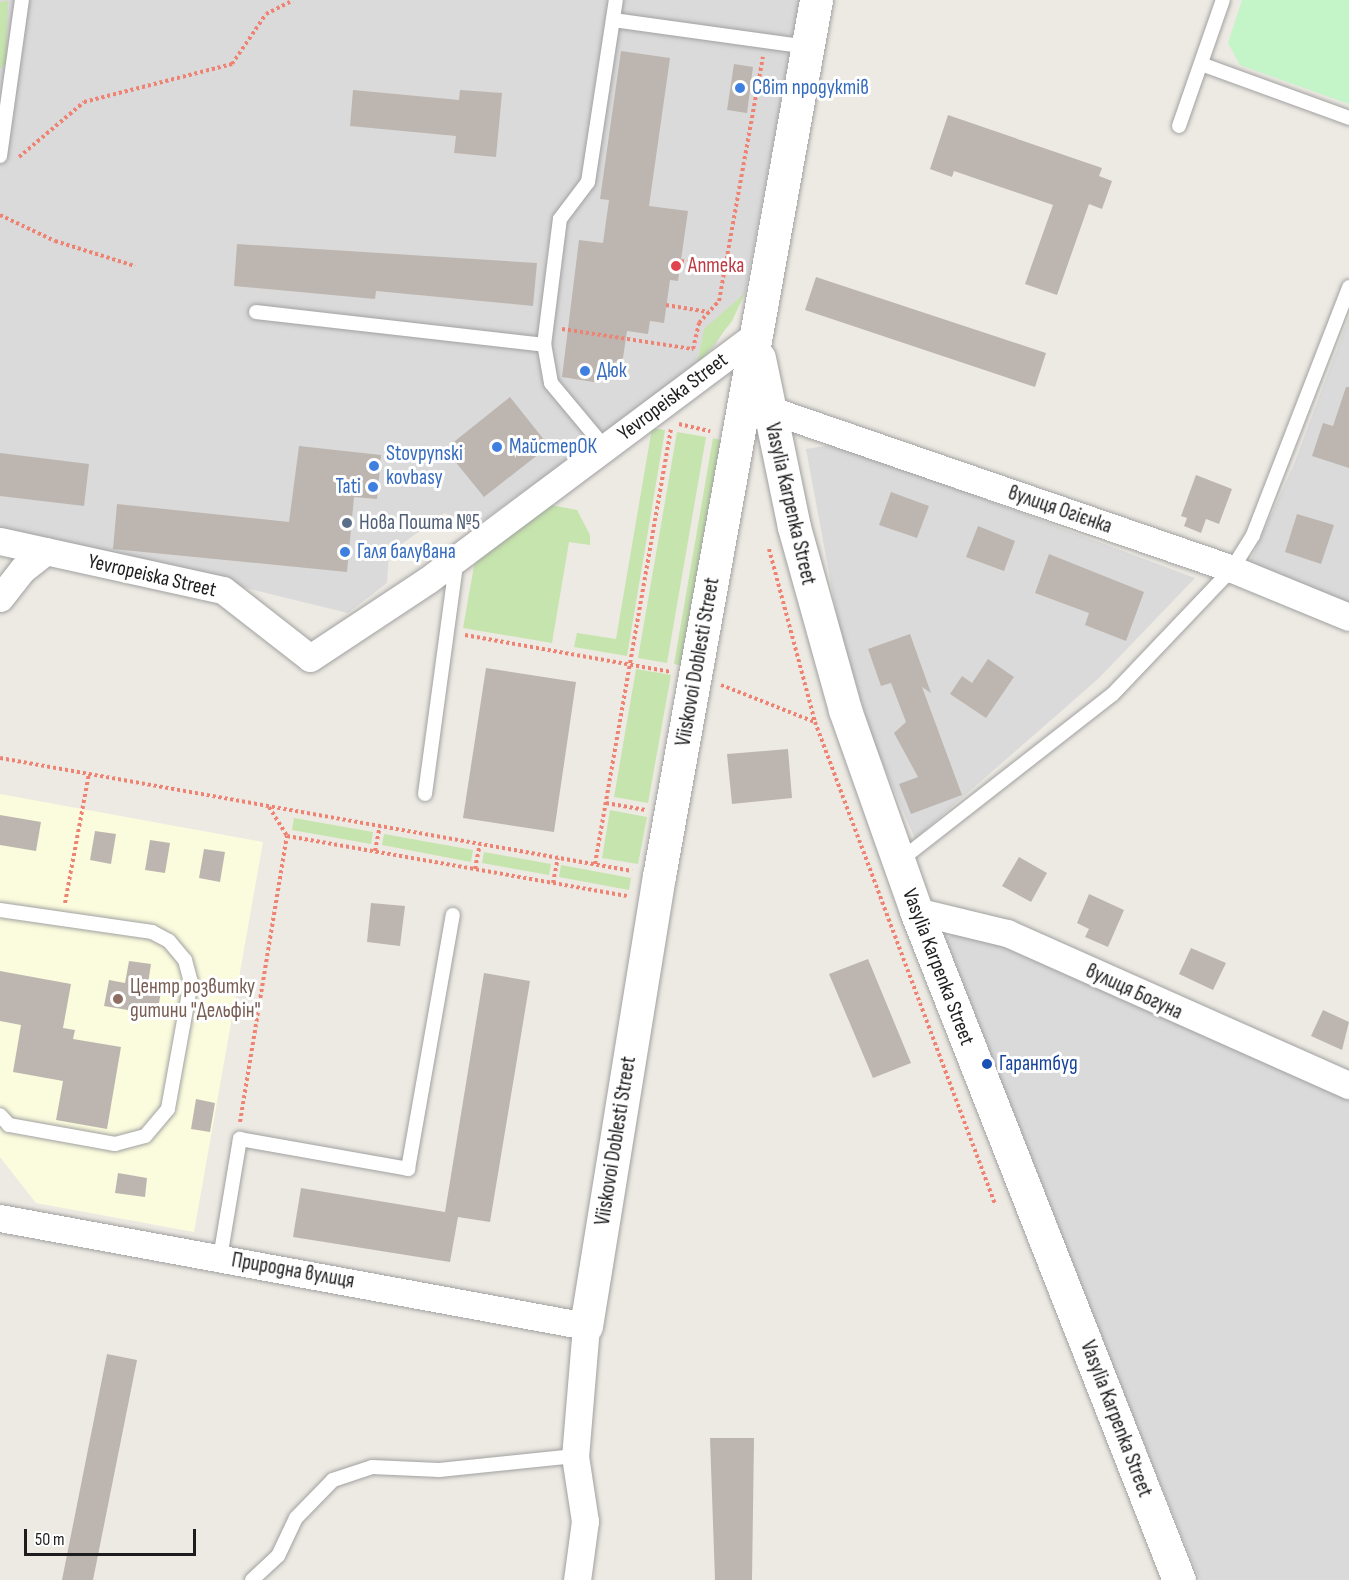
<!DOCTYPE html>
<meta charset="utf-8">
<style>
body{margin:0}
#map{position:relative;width:1349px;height:1580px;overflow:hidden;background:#edeae3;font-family:"Sofia Sans Condensed",sans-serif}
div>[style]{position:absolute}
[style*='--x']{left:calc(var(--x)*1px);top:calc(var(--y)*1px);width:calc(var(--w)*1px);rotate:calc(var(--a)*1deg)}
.residential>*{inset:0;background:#dbdada}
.education>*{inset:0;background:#fbfcdd}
.grass>*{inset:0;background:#c6e4ad}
.park>*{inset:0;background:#c3f5c8}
.building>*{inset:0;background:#bdb6b0}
.path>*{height:4px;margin-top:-2px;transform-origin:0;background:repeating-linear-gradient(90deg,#ef8373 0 3px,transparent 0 6px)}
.roads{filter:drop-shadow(0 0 2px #a1a1a1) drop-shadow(0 0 2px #a1a1a1)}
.service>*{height:14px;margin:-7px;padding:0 7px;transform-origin:7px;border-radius:7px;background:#fff}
.minor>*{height:27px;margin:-13.5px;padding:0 13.5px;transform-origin:13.5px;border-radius:13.5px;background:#fff}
.tertiary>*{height:33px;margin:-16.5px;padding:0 16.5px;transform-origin:16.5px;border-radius:16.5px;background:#fff}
.dots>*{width:16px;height:16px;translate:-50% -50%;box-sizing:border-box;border:3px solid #fff;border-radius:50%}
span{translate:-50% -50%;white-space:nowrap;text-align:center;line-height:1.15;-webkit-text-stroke:6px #fff;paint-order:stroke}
.shop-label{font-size:21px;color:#366cbe}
.left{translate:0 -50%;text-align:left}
.right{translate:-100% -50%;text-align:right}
.health-label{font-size:21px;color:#be3a42}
.street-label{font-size:21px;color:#1d1d1d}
.service-label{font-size:21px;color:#4e5e75}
.education-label{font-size:21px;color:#785e54}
.transit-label{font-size:21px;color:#164399}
.scale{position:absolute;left:24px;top:1529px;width:172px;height:27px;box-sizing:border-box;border:3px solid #1d1d1d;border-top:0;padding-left:8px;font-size:18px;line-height:21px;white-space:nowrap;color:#1d1d1d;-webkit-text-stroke:4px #fff;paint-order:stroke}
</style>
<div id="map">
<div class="residential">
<i style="clip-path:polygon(0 0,800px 0,745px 293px,715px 346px,676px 383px,469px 530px,445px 513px,389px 553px,387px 583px,348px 613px,103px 553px,0 536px)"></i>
<i style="clip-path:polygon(1349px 317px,1349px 606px,1248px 566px,1294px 464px)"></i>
<i style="clip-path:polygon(837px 444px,1195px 578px,1099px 678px,915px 839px,875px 745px,840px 632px,806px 449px)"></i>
<i style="clip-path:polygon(961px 929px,1349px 1096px,1349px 1580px,1200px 1580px,938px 944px)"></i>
</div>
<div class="education">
<i style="clip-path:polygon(0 794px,263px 842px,194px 1232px,36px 1203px,0 1157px)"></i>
</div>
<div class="grass">
<i style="clip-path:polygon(8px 1px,6px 63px,0 69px,0 2px)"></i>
<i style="clip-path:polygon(745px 293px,732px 321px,697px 366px,704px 329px)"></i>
<i style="clip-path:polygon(652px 428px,665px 430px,627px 656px,574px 647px,577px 633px,616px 639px)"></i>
<i style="clip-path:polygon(677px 432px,706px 437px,667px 663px,638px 658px)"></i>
<i style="clip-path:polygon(713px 438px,721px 440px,683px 666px,674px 664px)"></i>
<i style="clip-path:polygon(551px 505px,577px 510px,590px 535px,590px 545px,569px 542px,552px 643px,463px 628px,474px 566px,483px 551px)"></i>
<i style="clip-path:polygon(636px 669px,671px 675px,648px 803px,614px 797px)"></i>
<i style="clip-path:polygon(610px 810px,647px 817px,638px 864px,602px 858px)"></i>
<i style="clip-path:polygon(294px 818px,373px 832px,371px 844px,292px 830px)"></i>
<i style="clip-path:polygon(384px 834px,473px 850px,471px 862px,382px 845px)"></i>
<i style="clip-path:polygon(484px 852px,551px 864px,549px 875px,482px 863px)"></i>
<i style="clip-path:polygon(561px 865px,631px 878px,629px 890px,559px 877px)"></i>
</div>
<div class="park">
<i style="clip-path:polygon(1242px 0,1349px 0,1349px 104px,1240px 65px,1228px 43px)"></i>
</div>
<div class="building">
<i style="clip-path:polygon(621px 51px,670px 58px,649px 206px,688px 211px,678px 281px,670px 280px,664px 323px,650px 321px,648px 334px,627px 331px,623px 358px,606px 367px,600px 383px,562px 377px,579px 240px,603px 243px,609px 200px,600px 199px)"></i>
<i style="clip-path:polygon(734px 64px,753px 67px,747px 113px,727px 110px)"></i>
<i style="clip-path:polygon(353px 90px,459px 100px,460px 90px,502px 93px,496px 157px,454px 153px,456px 136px,350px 126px)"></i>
<i style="clip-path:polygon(948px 115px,1102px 168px,1099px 176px,1112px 181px,1102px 209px,1089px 204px,1057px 295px,1025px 284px,1053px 205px,954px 171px,952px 177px,930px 169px)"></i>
<i style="clip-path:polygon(237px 244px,537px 263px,533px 306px,376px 291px,375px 299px,234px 286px)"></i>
<i style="clip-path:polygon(816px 277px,1046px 353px,1035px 387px,805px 310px)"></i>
<i style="clip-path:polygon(1346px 387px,1349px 387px,1349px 468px,1312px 456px,1323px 423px,1333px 426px)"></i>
<i style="clip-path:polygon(510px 397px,549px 446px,484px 497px,445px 449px)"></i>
<i style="clip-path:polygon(299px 446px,381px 455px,377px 499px,354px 497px,347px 572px,113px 549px,117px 504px,289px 522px)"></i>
<i style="clip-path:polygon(0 453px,89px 464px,84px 506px,0 496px)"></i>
<i style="clip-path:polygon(1196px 475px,1232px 489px,1219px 524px,1206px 519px,1201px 533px,1184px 526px,1187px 518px,1181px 516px)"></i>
<i style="clip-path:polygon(891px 492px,929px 506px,917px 538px,879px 525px)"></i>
<i style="clip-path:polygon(1297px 514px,1334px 525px,1321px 564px,1285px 552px)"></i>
<i style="clip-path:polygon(978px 526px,1015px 541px,1004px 571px,966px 557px)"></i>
<i style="clip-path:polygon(1049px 554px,1144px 592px,1126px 641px,1085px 625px,1089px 613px,1035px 593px)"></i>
<i style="clip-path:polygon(910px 634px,931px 693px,922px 687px,962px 795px,911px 814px,899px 784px,918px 777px,894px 733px,906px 722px,891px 683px,881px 686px,868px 649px)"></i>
<i style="clip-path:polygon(988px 659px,1014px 677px,986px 718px,950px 694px,962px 676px,972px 683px)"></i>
<i style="clip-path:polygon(486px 668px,576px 682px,554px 832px,463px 818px)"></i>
<i style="clip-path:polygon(788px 749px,792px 798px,732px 804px,727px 754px)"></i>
<i style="clip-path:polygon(0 815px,41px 822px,36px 851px,0 845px)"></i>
<i style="clip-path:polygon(95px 831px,116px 834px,111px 864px,90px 860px)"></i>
<i style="clip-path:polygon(150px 840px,170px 843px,165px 873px,145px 870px)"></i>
<i style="clip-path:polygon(204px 849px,225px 852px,220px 882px,199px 878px)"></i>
<i style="clip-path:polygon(1019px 857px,1047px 873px,1031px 902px,1002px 886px)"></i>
<i style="clip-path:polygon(1089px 894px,1124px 910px,1108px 947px,1085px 937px,1089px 929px,1077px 923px)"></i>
<i style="clip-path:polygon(371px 903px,405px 906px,400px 946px,367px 942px)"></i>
<i style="clip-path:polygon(1191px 948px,1226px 963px,1213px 990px,1179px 974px)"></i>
<i style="clip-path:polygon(868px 959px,911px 1063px,873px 1078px,829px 974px)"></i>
<i style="clip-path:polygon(129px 961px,151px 964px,148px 984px,162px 986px,157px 1015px,104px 1006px,109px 980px,125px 983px)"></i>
<i style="clip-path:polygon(0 971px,71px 984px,63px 1028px,75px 1030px,73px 1039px,121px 1047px,107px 1129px,56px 1120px,63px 1081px,13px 1072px,21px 1025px,0 1021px)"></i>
<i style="clip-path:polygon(484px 973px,530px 981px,490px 1222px,458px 1217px,450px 1262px,293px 1237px,301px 1188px,445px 1212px)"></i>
<i style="clip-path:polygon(1323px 1010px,1349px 1022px,1342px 1050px,1311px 1036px)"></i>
<i style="clip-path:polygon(196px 1099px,215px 1103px,210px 1132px,191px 1129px)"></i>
<i style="clip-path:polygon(118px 1173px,147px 1178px,145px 1197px,115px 1193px)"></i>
<i style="clip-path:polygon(107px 1354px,137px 1360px,93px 1580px,62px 1580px)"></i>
<i style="clip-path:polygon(710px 1438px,754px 1438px,752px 1580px,715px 1580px)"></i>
</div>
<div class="path">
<i style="--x:19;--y:157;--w:85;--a:-40.2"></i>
<i style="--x:84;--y:102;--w:153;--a:-14.4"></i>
<i style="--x:232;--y:64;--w:60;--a:-55.8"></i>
<i style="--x:266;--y:14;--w:30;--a:-27"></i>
<i style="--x:0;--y:215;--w:61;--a:25.3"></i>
<i style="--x:55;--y:241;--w:84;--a:17.4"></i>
<i style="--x:681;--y:261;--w:43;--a:7.9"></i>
<i style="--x:666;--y:305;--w:43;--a:9.5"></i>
<i style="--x:562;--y:329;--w:133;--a:8.7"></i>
<i style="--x:693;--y:349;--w:27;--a:-77"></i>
<i style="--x:699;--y:323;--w:30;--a:-48"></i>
<i style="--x:719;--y:301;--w:248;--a:-79.8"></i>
<i style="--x:679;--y:424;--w:32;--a:13"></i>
<i style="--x:769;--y:549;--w:179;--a:75.1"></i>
<i style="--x:465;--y:635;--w:208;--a:10.2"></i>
<i style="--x:721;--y:685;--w:101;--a:21.5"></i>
<i style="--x:815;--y:722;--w:515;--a:69.52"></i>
<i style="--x:0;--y:758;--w:642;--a:10.14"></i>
<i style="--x:606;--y:803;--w:40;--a:10"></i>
<i style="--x:269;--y:807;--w:34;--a:58"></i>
<i style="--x:287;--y:836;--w:345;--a:10"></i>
<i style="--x:375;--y:851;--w:25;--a:-79"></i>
<i style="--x:595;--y:864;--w:442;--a:-80.1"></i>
<i style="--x:475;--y:869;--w:25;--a:-79"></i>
<i style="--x:553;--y:883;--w:25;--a:-79"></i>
<i style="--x:65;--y:903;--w:131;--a:-79.5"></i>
<i style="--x:240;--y:1122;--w:290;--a:-80.7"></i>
</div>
<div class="roads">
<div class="service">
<i style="--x:613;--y:20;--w:197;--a:7.9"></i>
<i style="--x:1201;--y:64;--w:158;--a:20"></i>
<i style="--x:1179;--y:126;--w:133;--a:-70.8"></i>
<i style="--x:0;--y:156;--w:158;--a:-82"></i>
<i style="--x:256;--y:312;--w:290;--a:6.5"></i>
<i style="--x:606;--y:449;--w:86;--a:-129.8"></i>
<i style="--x:551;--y:383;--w:39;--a:-100"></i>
<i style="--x:544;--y:345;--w:127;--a:-82.8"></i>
<i style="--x:560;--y:219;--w:46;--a:-52.9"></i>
<i style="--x:588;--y:182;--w:184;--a:-81.3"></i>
<i style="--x:425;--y:794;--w:238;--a:-82.3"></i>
<i style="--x:898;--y:862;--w:271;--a:-38"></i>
<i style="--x:1112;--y:695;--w:174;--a:-46.4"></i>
<i style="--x:1232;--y:569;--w:40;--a:-58"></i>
<i style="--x:1253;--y:535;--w:266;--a:-68.8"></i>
<i style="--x:0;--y:910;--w:154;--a:8.2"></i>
<i style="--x:152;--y:932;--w:19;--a:28"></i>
<i style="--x:169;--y:941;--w:25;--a:50"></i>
<i style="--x:185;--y:960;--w:23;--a:75"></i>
<i style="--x:191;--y:982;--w:129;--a:100.3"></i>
<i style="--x:168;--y:1109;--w:35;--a:130"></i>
<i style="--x:145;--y:1136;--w:31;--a:165"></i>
<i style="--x:115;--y:1144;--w:108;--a:-169.8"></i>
<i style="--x:9;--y:1125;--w:13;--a:-132"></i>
<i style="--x:220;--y:1258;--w:121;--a:-80.5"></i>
<i style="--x:240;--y:1139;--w:171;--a:10.1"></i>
<i style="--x:408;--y:1169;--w:258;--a:-80"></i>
<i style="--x:252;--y:1580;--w:35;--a:-43"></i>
<i style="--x:278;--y:1556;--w:42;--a:-64.7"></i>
<i style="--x:296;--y:1518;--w:53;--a:-45.8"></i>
<i style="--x:333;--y:1480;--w:41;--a:-18.4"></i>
<i style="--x:372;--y:1467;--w:67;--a:2.6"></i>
<i style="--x:439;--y:1470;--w:137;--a:-5.9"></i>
</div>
<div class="minor">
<i style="--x:768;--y:409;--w:491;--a:19"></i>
<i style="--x:1232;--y:569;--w:126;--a:22.3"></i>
<i style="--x:0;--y:541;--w:228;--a:12.4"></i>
<i style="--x:223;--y:590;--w:110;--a:38"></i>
<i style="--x:310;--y:658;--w:141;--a:-33.5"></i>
<i style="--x:428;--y:580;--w:409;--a:-36.8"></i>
<i style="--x:0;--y:598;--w:37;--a:-52"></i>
<i style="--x:23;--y:569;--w:29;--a:-38"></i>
<i style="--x:916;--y:911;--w:94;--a:13.6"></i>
<i style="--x:1007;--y:933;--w:374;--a:24"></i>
<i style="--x:0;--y:1218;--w:596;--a:10.44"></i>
<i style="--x:586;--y:1326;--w:130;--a:94.8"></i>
<i style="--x:575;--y:1456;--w:66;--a:81.3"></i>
<i style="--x:585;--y:1521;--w:60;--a:97.7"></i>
</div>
<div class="tertiary">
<i style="--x:759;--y:358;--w:173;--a:78.3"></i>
<i style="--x:794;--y:527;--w:190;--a:74.4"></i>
<i style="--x:845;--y:710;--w:213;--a:70.5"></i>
<i style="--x:916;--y:911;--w:719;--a:68.54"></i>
<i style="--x:586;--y:1326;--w:456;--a:-80.8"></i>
<i style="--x:659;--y:876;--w:890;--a:-79.84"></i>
</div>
</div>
<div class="dots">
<i style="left:740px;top:88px;background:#3f7fe0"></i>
<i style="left:676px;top:266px;background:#e0444e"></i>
<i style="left:585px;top:371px;background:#3f7fe0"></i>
<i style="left:497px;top:447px;background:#3f7fe0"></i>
<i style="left:374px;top:466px;background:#3f7fe0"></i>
<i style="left:373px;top:487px;background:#3f7fe0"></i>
<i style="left:347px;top:523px;background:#5c6f8a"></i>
<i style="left:345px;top:552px;background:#3f7fe0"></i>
<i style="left:118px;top:999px;background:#8d6e63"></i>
<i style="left:987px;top:1064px;background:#1a4fb4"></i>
</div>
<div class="shop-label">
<span class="left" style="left:752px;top:88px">Світ продуктів</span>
<span class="left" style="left:597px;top:371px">Дюк</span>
<span class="left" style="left:509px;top:447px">МайстерОК</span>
<span class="left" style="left:386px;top:466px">Stovpynski<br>kovbasy</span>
<span class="right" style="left:361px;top:487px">Tati</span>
<span class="left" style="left:357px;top:552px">Галя балувана</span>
</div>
<div class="health-label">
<span class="left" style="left:688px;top:266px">Аптека</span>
</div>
<div class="street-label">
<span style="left:673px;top:397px;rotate:-37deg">Yevropeiska Street</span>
<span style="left:790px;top:504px;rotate:77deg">Vasylia Karpenka Street</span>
<span style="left:1060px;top:510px;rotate:19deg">вулиця Огієнка</span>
<span style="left:152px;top:576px;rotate:13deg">Yevropeiska Street</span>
<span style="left:698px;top:662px;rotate:-80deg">Viiskovoi Doblesti Street</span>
<span style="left:938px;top:967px;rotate:69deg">Vasylia Karpenka Street</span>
<span style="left:1134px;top:992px;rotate:25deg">вулиця Богуна</span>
<span style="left:616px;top:1141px;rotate:-81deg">Viiskovoi Doblesti Street</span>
<span style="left:293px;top:1271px;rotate:10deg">Природна вулиця</span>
<span style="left:1116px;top:1419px;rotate:69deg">Vasylia Karpenka Street</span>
</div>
<div class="service-label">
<span class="left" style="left:359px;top:523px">Нова Пошта №5</span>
</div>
<div class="education-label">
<span class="left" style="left:130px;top:999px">Центр розвитку<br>дитини "Дельфін"</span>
</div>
<div class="transit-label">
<span class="left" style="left:999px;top:1064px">Гарантбуд</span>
</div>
<div class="scale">50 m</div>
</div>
